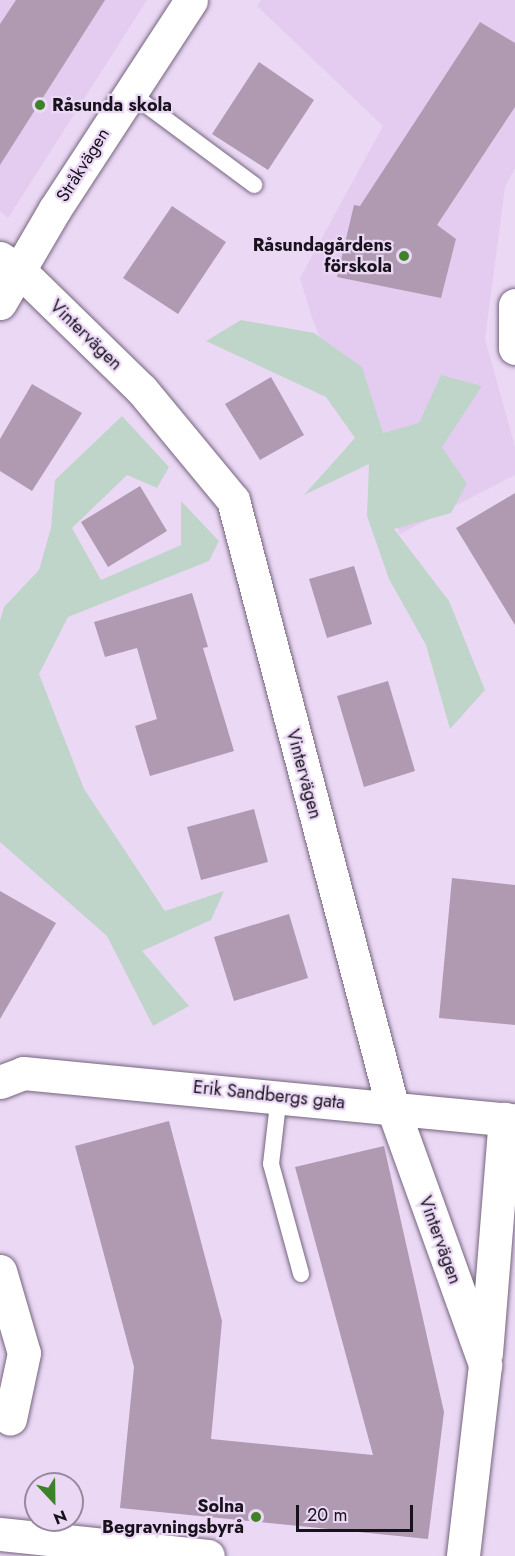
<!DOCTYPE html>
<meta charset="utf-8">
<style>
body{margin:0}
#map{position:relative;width:515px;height:1556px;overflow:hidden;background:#ebd8f5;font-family:Jost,sans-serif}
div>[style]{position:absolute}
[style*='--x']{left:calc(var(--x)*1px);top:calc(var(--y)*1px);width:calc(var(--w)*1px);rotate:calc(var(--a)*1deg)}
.built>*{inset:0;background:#e3ccef}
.green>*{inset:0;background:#c0d5c9}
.building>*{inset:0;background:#af9ab2}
.roads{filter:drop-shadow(0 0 2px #75657e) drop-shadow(0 0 2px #75657e)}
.service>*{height:16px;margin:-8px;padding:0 8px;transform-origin:8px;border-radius:8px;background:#fff}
.minor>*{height:33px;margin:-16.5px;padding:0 16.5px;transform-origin:16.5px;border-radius:16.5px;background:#fff}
.tertiary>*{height:33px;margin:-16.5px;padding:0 16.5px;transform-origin:16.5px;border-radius:16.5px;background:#fff}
.dots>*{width:16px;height:16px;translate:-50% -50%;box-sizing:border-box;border:3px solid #ebd8f5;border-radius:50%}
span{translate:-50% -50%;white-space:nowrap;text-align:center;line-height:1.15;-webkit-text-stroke:4.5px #ebd8f5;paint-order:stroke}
.poi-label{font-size:18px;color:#18121c;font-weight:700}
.left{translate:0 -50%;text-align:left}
.right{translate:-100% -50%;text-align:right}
.street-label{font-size:18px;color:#18121c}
.north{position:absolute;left:24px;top:1472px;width:60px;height:60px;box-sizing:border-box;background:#ebd8f5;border:2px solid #97899e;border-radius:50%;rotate:158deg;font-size:16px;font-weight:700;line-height:24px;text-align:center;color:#18121c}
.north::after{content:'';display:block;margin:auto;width:21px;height:27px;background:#3c8328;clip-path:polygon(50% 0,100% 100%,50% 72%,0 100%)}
.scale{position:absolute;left:296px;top:1505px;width:117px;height:27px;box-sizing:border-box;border:3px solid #18121c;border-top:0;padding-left:8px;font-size:18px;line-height:21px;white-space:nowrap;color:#18121c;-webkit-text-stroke:4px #ebd8f5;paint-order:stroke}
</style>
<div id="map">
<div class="built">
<i style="clip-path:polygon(0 0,147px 0,8px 218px,0 211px)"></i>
<i style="clip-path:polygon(261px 0,515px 0,515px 168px,505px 187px,485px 339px,515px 447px,515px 475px,400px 534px,312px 318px,300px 278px,383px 126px,257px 6px)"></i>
</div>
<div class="green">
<i style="clip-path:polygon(241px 320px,314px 333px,362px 367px,383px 433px,419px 423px,441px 375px,482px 386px,442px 447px,467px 484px,451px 513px,394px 529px,449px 601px,485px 690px,450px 729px,426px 645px,389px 579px,367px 516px,369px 464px,304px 495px,355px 438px,326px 397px,206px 341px)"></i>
<i style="clip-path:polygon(122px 416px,169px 467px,157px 488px,127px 475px,72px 528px,101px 580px,181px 545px,181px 501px,219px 541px,209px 561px,68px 617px,39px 674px,84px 789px,165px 911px,224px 891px,211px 920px,142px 951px,189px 1006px,153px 1026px,107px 936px,0 842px,0 621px,4px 607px,39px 570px,51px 528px,55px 480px)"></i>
</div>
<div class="building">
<i style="clip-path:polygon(16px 0,105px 0,0 165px,0 24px)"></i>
<i style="clip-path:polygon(480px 22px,515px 43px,515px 107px,437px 225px,456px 239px,441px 298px,337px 277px,354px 205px,360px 206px)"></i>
<i style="clip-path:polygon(259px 62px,314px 100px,268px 170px,212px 134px)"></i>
<i style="clip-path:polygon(172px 206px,226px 242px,178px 314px,123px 278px)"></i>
<i style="clip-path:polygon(271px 377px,304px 435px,260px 460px,225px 404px)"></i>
<i style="clip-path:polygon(32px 384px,82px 413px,32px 491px,0 471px,0 439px)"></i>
<i style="clip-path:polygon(140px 486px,167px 531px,108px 567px,81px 522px)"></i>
<i style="clip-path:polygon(515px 493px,515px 625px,456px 528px)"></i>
<i style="clip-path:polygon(354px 566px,372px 624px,327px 638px,309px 579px)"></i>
<i style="clip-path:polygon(192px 593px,208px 647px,203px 648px,234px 751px,150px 776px,135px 726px,157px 719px,137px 648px,105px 657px,94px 622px)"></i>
<i style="clip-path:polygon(388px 681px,415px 771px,364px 787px,337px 696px)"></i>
<i style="clip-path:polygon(254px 809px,268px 862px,201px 880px,187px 827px)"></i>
<i style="clip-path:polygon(452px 878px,515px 885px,515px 1025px,439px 1018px)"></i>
<i style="clip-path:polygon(0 891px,56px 923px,0 1019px)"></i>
<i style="clip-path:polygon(289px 914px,308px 978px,234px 1001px,214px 937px)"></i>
<i style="clip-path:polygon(169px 1121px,222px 1321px,211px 1439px,373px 1455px,295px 1167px,384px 1146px,444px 1412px,428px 1539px,120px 1508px,134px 1367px,75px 1146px)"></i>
</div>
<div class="roads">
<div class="service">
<i style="--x:129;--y:92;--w:156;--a:36.6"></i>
<i style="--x:279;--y:1095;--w:69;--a:96.6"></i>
<i style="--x:271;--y:1164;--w:114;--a:74.7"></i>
</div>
<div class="minor">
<i style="--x:0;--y:258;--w:24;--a:33"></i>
<i style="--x:20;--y:271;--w:170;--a:44.3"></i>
<i style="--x:142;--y:390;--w:143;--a:50.4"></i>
<i style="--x:233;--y:500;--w:630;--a:75.28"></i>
<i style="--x:393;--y:1109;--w:272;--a:70.2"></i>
<i style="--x:485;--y:1365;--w:192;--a:96.6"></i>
<i style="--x:0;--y:303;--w:109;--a:-59.7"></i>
<i style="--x:55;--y:209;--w:249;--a:-56.9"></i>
<i style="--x:515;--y:305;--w:43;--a:90"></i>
<i style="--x:0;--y:1082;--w:25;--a:-21"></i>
<i style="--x:23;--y:1073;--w:494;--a:5.5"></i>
<i style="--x:0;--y:1271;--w:85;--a:73.7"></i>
<i style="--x:24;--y:1353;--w:67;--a:102"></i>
<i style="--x:486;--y:1353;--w:235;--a:-85.4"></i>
</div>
<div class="tertiary">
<i style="--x:0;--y:1534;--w:209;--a:6"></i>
</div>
</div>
<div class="dots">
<i style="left:40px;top:105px;background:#3c8328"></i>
<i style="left:404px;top:256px;background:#3c8328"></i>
<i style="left:256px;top:1517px;background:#3c8328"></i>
</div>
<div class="poi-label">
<span class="left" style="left:52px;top:105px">Råsunda skola</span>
<span class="right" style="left:392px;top:256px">Råsundagårdens<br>förskola</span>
<span class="right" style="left:244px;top:1517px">Solna<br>Begravningsbyrå</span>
</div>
<div class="street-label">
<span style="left:83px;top:165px;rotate:-58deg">Stråkvägen</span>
<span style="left:86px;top:335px;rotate:44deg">Vintervägen</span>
<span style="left:304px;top:774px;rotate:75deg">Vintervägen</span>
<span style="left:269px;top:1095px;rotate:6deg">Erik Sandbergs gata</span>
<span style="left:440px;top:1240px;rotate:70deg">Vintervägen</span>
</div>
<div class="north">N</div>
<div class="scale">20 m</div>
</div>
